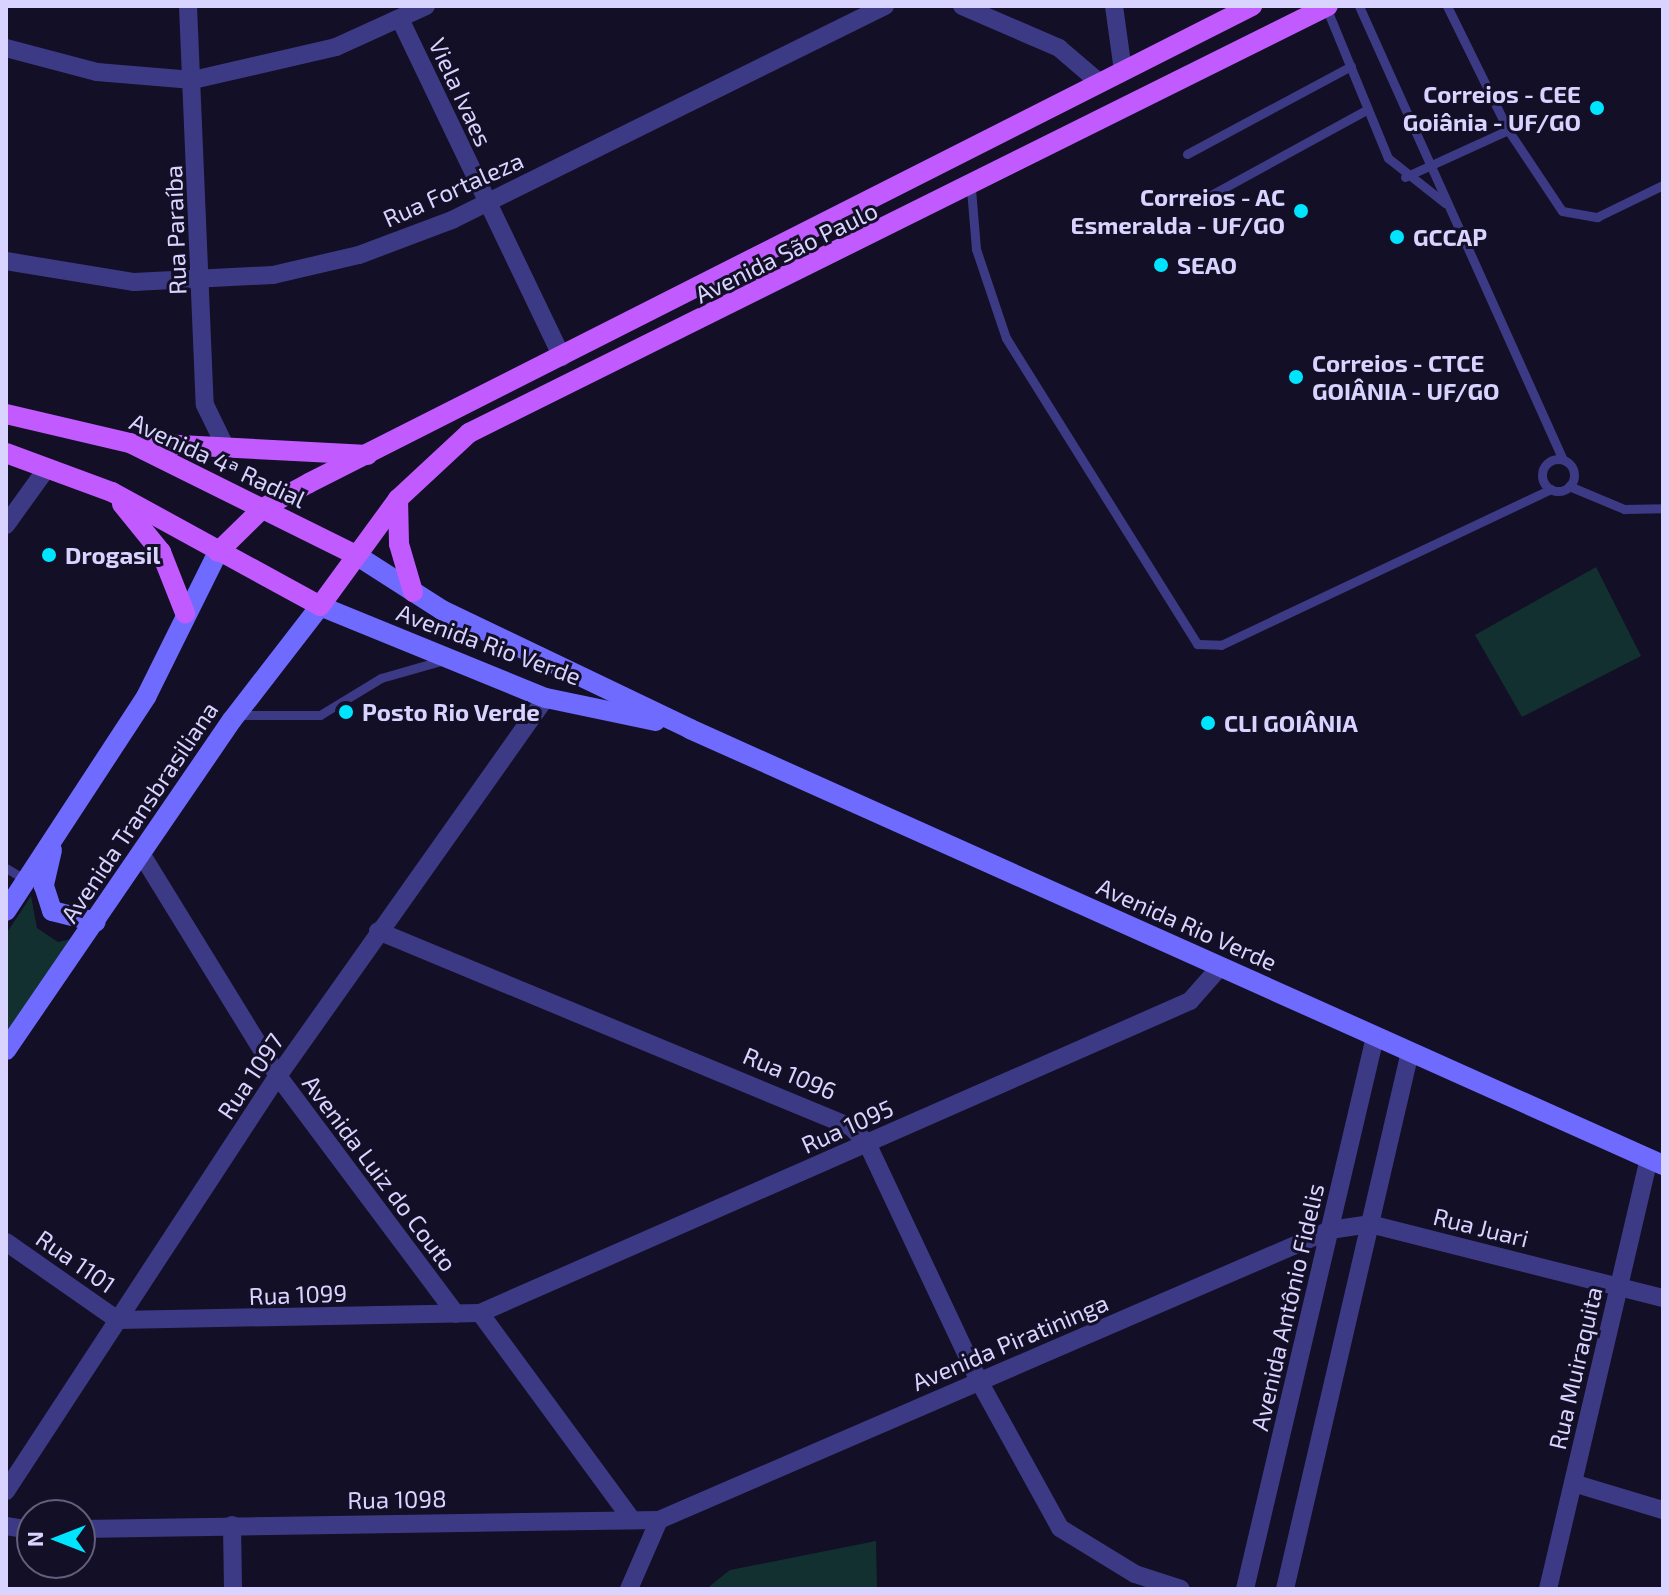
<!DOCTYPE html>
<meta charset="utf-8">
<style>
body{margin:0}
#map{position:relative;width:1669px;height:1595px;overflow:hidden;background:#130f26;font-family:"Exo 2",sans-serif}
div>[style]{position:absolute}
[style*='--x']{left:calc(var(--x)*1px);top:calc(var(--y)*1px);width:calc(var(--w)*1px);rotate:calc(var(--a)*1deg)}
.green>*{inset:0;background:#12302f}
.lane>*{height:9px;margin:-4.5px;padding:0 4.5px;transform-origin:4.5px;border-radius:4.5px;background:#3d3a85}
.lane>.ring{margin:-4.5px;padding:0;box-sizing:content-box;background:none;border:9px solid #3d3a85;border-radius:50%}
.street>*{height:18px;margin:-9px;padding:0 9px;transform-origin:9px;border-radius:9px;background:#3d3a85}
.secondary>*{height:20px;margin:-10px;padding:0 10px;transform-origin:10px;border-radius:10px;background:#6f6bff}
.primary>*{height:20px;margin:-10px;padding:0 10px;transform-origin:10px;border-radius:10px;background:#c25bff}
.dots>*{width:22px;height:22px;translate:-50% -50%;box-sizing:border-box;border:4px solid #130f26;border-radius:50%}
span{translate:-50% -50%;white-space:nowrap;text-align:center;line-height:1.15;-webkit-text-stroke:6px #130f26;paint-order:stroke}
.street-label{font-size:24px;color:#d9d4ff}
.poi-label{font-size:24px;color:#d9d4ff;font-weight:700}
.right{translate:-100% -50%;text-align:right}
.left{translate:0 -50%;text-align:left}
.frame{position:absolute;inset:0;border:8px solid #d9d4ff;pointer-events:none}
.north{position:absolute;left:16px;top:1499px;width:80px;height:80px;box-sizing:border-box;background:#130f26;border:2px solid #625e7d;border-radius:50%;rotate:270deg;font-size:22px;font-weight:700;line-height:32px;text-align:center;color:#d9d4ff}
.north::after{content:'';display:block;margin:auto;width:28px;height:36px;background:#00e5ff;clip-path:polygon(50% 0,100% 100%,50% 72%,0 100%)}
</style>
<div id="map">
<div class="green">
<i style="clip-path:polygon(1596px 567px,1641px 656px,1522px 717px,1475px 635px)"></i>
<i style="clip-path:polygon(31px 896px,37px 928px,58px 942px,76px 938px,6px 1035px,6px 934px)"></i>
<i style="clip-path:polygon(876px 1541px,877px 1589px,706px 1589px,730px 1570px)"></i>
</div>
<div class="lane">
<i style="--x:1359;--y:6;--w:497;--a:65.8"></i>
<i style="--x:1447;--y:6;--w:138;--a:63.8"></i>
<i style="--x:1508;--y:130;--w:97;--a:56.3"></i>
<i style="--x:1562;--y:211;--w:36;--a:10"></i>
<i style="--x:1597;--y:217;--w:73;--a:-25.9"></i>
<i style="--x:1326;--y:7;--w:163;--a:67.7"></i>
<i style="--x:1388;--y:158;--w:73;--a:38.3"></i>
<i style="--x:1187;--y:154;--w:186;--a:-28.2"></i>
<i style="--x:1405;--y:177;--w:113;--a:-24.5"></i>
<i style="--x:971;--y:189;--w:60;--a:85.2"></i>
<i style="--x:976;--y:249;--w:94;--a:71.4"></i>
<i style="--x:1006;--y:338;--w:361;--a:58"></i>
<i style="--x:1197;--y:644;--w:24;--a:2"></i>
<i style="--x:1221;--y:645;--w:365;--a:-25.3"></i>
<i style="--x:1211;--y:195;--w:177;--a:-28.7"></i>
<i class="ring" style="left:1542px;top:459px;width:23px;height:23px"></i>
<i style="--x:1569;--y:486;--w:60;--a:22.7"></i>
<i style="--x:1624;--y:509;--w:39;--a:-1"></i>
<i style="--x:239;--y:715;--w:81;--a:0"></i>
<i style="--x:320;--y:715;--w:71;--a:-31.2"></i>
<i style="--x:381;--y:678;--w:66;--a:-15.9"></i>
<i style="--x:6;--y:868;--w:23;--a:31"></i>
</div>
<div class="street">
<i style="--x:188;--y:6;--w:399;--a:87.6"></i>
<i style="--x:205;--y:405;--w:48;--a:64"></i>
<i style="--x:962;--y:6;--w:106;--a:23.4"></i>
<i style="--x:1059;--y:48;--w:54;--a:40.5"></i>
<i style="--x:1114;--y:6;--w:66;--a:82.1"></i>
<i style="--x:400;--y:19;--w:375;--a:64.4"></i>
<i style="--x:6;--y:48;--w:94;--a:14.8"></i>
<i style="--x:97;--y:72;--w:96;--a:4.8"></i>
<i style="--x:193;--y:80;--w:147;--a:-13"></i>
<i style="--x:336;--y:47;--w:99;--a:-24.5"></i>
<i style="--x:6;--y:261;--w:130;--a:9.3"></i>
<i style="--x:134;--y:282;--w:139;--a:-2.9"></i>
<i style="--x:273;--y:275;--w:88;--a:-13.1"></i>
<i style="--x:359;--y:255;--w:99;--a:-20.6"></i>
<i style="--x:452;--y:220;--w:483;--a:-26.3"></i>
<i style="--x:6;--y:525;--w:70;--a:-54.3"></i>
<i style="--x:142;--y:855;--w:259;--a:58.4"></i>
<i style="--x:278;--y:1076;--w:297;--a:53.2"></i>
<i style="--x:378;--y:931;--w:512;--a:22.51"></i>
<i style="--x:851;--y:1127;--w:23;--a:45"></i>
<i style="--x:867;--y:1143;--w:263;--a:64.8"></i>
<i style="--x:979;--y:1381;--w:168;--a:61.1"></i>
<i style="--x:1060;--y:1528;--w:88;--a:31.5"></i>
<i style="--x:1135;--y:1574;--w:48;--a:18.1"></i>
<i style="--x:6;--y:1242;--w:136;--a:34.9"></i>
<i style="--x:118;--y:1320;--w:362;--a:-1.1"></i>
<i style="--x:480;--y:1313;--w:776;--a:-23.72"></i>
<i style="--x:1190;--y:1001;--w:45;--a:-48.6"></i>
<i style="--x:480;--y:1313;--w:257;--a:53.7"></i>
<i style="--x:1573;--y:1483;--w:94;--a:16.7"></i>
<i style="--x:6;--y:1491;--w:496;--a:-56.8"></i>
<i style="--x:278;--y:1076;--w:463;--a:-54.7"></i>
<i style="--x:232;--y:1525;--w:64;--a:89.1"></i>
<i style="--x:6;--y:1526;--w:26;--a:9"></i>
<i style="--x:80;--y:1529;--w:579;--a:-0.89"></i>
<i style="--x:659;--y:1520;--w:731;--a:-23.37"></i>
<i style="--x:1330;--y:1230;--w:40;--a:-8.5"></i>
<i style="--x:1370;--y:1224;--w:302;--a:14.2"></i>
<i style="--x:629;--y:1589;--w:75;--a:-66.5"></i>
<i style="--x:1245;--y:1589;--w:567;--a:-76.75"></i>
<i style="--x:1285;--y:1589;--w:551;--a:-76.9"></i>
<i style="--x:1548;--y:1589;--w:442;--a:-76.8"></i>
</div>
<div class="secondary">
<i style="--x:356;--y:555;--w:102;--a:32.6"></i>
<i style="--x:442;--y:610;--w:275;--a:25.6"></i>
<i style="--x:690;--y:729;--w:1066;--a:24.14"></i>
<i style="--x:52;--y:850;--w:37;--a:103"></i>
<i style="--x:44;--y:886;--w:26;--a:72"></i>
<i style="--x:52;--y:911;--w:45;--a:14"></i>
<i style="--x:6;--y:911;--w:256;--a:-56.8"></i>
<i style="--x:146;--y:697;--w:162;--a:-63.6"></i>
<i style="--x:6;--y:1050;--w:400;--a:-55.6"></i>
<i style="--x:232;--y:720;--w:144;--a:-52.3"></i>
<i style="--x:320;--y:606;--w:244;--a:22.2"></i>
<i style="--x:546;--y:698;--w:112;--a:11.8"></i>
</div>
<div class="primary">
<i style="--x:6;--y:414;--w:127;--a:13.2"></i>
<i style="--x:130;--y:443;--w:252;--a:26.4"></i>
<i style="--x:141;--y:443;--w:227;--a:3"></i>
<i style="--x:6;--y:453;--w:113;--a:20.2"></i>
<i style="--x:112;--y:492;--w:237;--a:28.7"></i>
<i style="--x:320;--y:606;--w:132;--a:-53.9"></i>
<i style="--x:398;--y:499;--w:97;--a:-42.9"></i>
<i style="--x:469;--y:433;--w:959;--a:-26.43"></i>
<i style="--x:398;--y:499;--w:45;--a:88.7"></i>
<i style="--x:399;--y:544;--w:50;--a:73.7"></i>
<i style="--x:122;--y:504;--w:62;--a:50.9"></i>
<i style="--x:161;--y:552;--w:66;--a:68.5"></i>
<i style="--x:218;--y:552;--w:63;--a:-44.4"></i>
<i style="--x:263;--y:508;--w:52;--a:-28.5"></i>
<i style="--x:309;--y:483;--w:1057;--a:-26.83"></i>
</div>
<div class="dots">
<i style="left:1597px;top:108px;background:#00e5ff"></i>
<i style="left:1301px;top:211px;background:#00e5ff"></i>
<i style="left:1397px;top:237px;background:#00e5ff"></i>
<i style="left:1161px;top:265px;background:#00e5ff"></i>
<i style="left:1296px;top:377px;background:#00e5ff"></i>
<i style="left:49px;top:555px;background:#00e5ff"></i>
<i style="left:346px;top:712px;background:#00e5ff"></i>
<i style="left:1208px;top:723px;background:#00e5ff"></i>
</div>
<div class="street-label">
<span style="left:461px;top:92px;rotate:65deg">Viela Ivaes</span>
<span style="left:453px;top:189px;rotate:-24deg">Rua Fortaleza</span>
<span style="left:175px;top:230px;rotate:-92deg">Rua Paraíba</span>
<span style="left:786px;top:252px;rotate:-26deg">Avenida São Paulo</span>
<span style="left:218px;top:460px;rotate:25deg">Avenida 4ª Radial</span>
<span style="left:489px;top:644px;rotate:20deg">Avenida Rio Verde</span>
<span style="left:139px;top:812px;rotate:-56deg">Avenida Transbrasiliana</span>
<span style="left:1187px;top:924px;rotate:24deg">Avenida Rio Verde</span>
<span style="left:790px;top:1073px;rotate:23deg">Rua 1096</span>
<span style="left:250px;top:1076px;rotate:-56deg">Rua 1097</span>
<span style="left:847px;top:1126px;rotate:-24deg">Rua 1095</span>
<span style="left:380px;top:1173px;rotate:53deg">Avenida Luiz do Couto</span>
<span style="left:1481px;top:1227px;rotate:14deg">Rua Juari</span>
<span style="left:76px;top:1261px;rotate:35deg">Rua 1101</span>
<span style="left:298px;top:1294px;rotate:-2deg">Rua 1099</span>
<span style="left:1287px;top:1307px;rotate:-77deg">Avenida Antônio Fidelis</span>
<span style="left:1010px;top:1342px;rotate:-23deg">Avenida Piratininga</span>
<span style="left:1575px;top:1368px;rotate:-77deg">Rua Muiraquita</span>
<span style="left:397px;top:1499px;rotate:-1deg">Rua 1098</span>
</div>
<div class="poi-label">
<span class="right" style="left:1581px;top:108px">Correios - CEE<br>Goiânia - UF/GO</span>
<span class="right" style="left:1285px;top:211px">Correios - AC<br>Esmeralda - UF/GO</span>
<span class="left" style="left:1413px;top:237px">GCCAP</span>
<span class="left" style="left:1177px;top:265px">SEAO</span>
<span class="left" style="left:1312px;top:377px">Correios - CTCE<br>GOIÂNIA - UF/GO</span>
<span class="left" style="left:65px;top:555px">Drogasil</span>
<span class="left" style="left:362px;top:712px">Posto Rio Verde</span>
<span class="left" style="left:1224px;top:723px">CLI GOIÂNIA</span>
</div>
<div class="frame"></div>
<div class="north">N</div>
</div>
